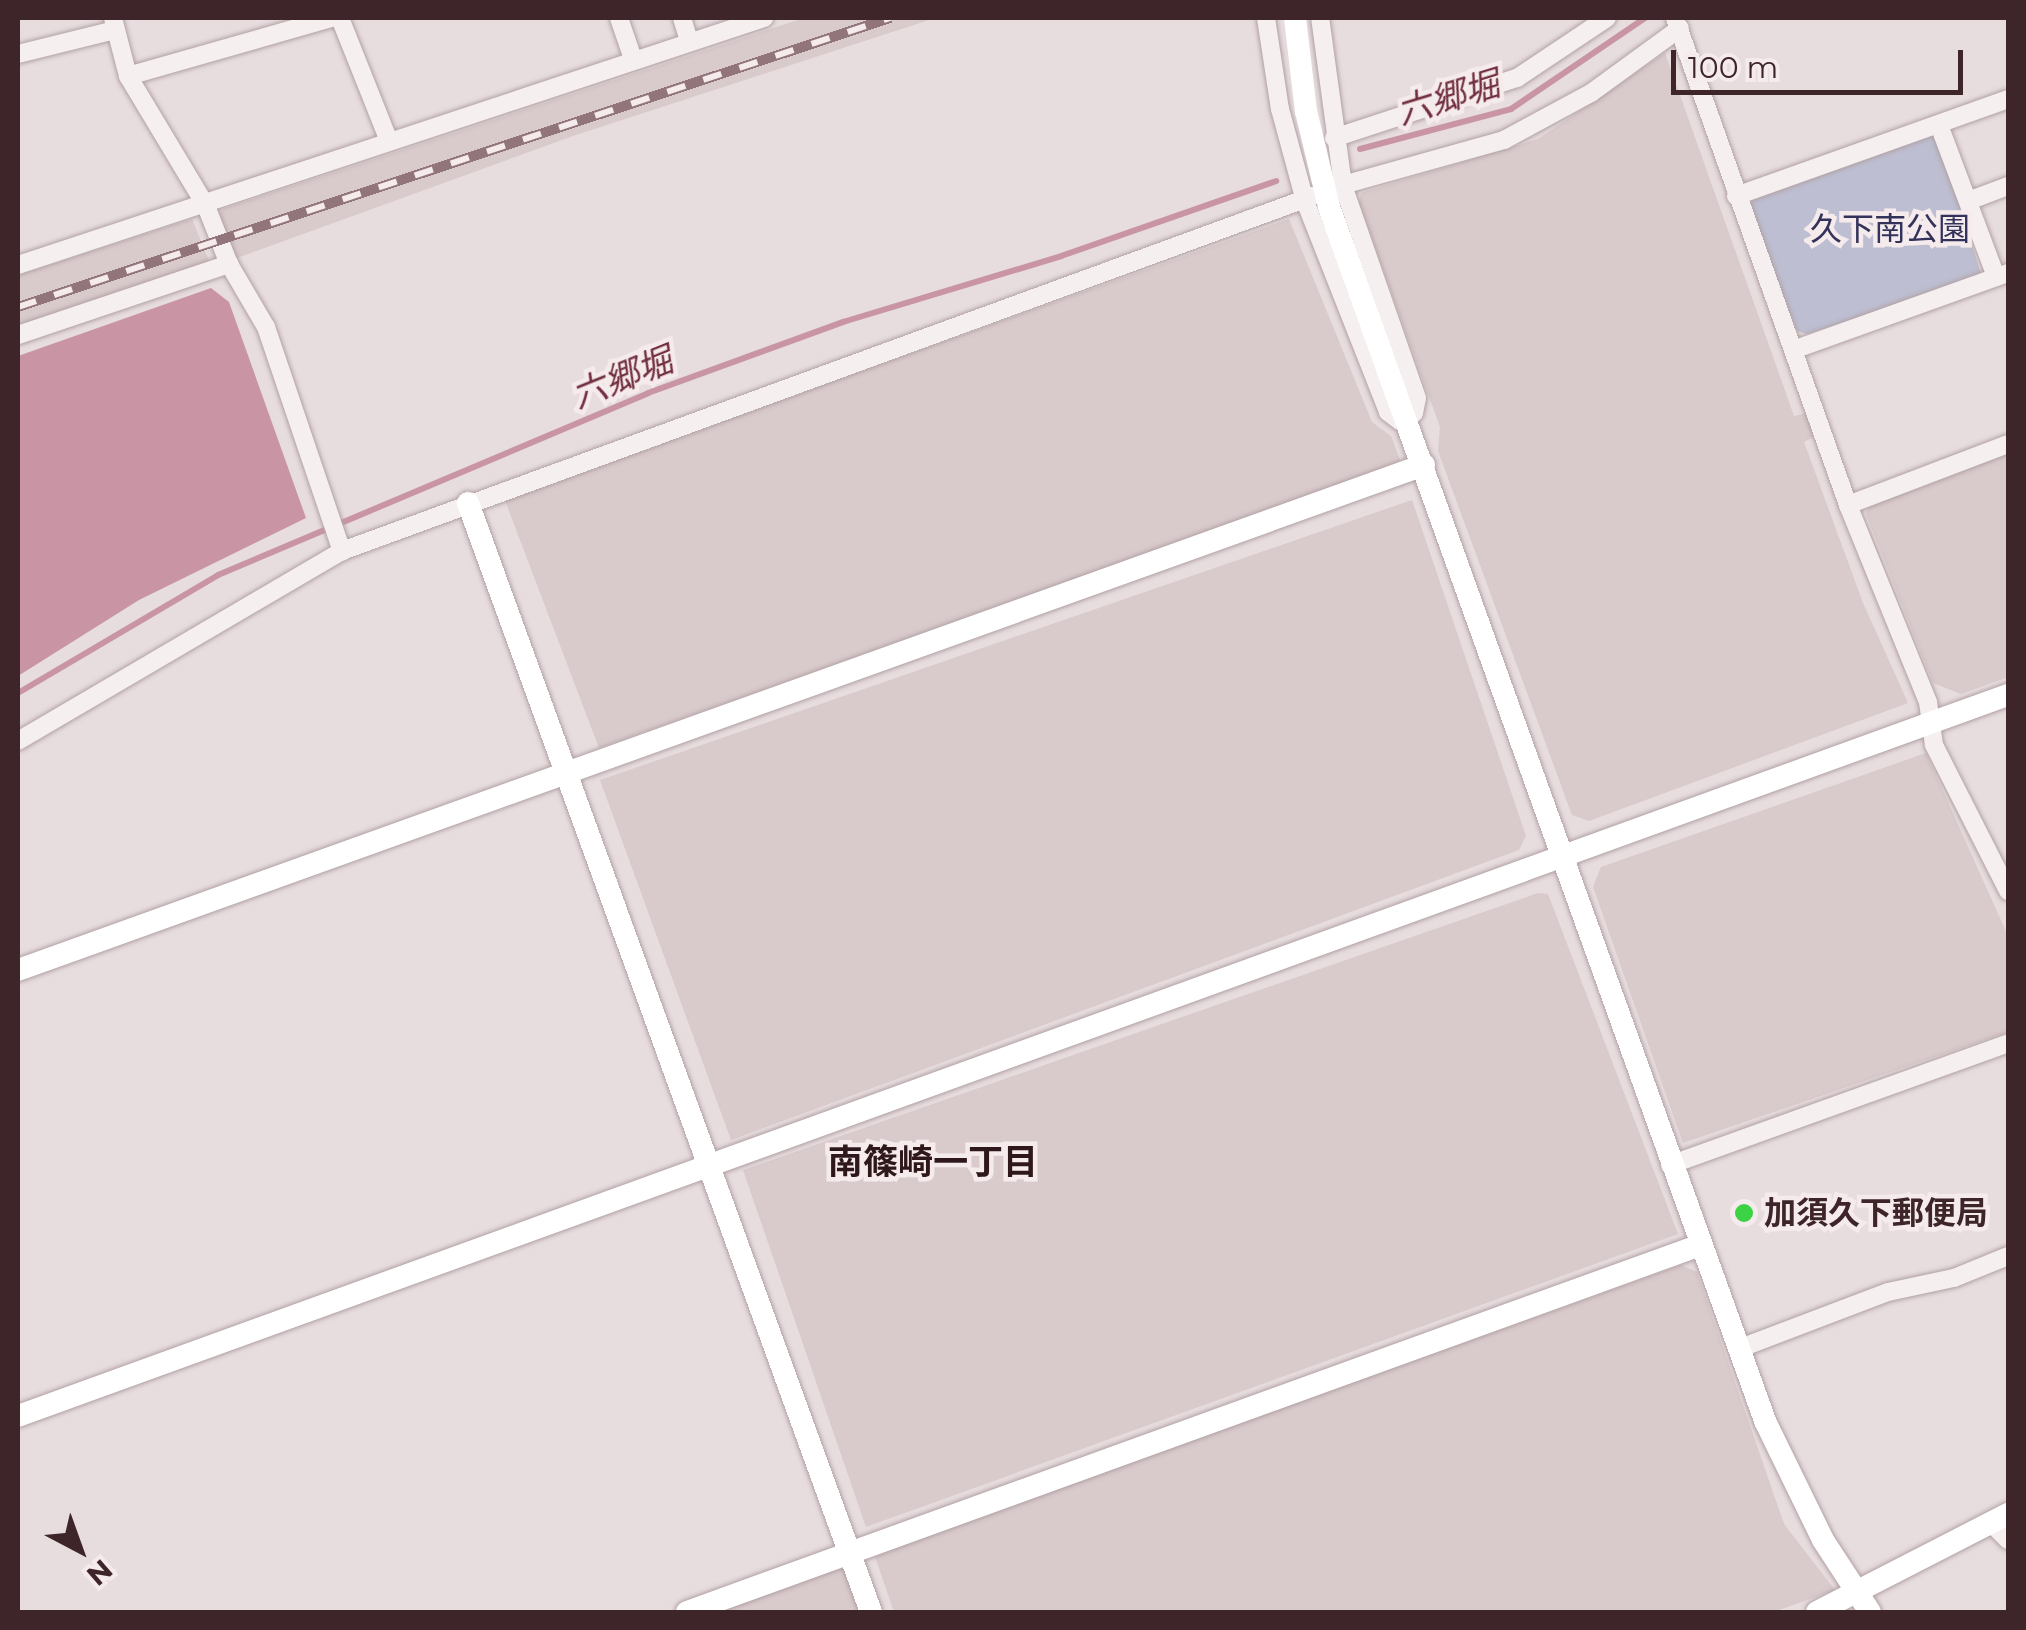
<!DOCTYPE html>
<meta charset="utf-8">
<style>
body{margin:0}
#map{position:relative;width:2026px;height:1630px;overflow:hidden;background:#e7dcde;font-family:Montserrat,"Noto Sans JP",sans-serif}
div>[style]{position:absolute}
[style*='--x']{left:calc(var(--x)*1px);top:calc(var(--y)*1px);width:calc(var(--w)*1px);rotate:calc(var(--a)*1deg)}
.built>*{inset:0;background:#d9cacc}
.green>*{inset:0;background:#bdbed1}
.water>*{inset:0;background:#c995a4}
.stream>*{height:6px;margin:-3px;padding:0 3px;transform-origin:3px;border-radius:3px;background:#c995a4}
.roads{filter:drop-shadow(0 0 2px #b1a1a4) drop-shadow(0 0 2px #b1a1a4)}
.street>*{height:18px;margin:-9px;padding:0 9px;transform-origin:9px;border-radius:9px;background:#f5eff0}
.secondary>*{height:22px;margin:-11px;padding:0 11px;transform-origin:11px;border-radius:11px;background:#fff}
.rail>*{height:10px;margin-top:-5px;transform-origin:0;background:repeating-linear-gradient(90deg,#f5ebed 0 19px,#91757a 0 38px);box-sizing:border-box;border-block:2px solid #91757a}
.secondary-bridge>*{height:22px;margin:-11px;padding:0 11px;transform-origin:11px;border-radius:11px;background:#fff}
.dots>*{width:28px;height:28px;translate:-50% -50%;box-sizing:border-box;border:5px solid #f5ebed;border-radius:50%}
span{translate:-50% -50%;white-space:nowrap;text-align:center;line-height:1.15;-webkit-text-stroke:9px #f5ebed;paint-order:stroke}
.park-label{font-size:32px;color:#33325a}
.poi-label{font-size:32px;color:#3d2529;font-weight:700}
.left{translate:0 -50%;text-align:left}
.water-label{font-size:35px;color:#722f3f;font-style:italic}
.neighbourhood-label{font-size:35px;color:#2e181b;font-weight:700}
.frame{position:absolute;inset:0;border:20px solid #3d2529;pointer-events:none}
.north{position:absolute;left:30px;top:1500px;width:100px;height:100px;-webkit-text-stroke:8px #f5ebed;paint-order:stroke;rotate:139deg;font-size:28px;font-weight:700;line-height:40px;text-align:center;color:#3d2529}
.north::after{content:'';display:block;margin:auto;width:35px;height:45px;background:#3d2529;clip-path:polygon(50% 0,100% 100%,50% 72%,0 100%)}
.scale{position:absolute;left:1671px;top:50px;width:292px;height:45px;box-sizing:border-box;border:5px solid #3d2529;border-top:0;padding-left:12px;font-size:30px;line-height:35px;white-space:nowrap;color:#3d2529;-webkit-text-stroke:8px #f5ebed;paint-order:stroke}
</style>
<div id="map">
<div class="built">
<i style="clip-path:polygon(804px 18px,935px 18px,573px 136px,237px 258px,217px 217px,223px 209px)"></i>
<i style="clip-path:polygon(1665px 53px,1794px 416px,1807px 413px,1815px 436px,1804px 442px,1863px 603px,1908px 703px,1589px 821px,1572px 815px,1438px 451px,1440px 427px,1359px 202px,1361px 193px,1538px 139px)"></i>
<i style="clip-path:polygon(192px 219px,209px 261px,18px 326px,18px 275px)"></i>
<i style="clip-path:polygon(1289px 219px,1372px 422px,1391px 436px,1400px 460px,1394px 466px,599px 748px,504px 498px)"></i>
<i style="clip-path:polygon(2008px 454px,2008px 677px,1961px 694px,1933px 683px,1866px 514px,1869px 505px)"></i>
<i style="clip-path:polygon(1412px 500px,1526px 836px,1519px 850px,731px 1140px,600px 780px)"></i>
<i style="clip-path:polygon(1926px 753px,2008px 936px,2008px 1032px,1683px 1143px,1593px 887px,1601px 867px)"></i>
<i style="clip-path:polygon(1538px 893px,1548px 894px,1678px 1234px,866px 1527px,743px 1170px)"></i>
<i style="clip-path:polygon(1681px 1265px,1697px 1272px,1784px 1524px,1835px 1590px,1774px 1612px,894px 1612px,874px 1554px)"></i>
<i style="clip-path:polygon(850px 1562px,868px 1612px,717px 1612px)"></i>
</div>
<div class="green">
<i style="clip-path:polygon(1931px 135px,1938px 138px,1982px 277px,1807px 334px,1797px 331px,1748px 209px,1754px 198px)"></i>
</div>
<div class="water">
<i style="clip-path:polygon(211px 288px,229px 302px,306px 518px,139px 600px,18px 676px,18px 356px)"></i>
</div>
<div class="stream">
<i style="--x:1360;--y:149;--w:156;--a:-14.8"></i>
<i style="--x:1511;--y:109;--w:162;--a:-34.2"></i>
<i style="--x:18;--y:693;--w:232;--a:-30.5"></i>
<i style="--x:218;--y:575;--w:467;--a:-22.9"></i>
<i style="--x:648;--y:393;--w:208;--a:-20"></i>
<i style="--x:843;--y:322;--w:228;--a:-16.8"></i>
<i style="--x:1061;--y:256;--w:228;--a:-19.2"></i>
</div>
<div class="roads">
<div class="street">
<i style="--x:113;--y:18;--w:60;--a:75.5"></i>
<i style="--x:128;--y:76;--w:152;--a:59"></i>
<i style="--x:206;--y:206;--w:62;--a:68.4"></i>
<i style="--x:229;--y:264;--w:73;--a:59.6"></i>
<i style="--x:266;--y:327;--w:237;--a:71.3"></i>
<i style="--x:340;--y:18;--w:132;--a:68.3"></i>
<i style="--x:619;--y:18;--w:43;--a:71.1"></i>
<i style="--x:682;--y:18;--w:24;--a:73"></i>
<i style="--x:1266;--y:18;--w:92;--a:81.3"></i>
<i style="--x:1280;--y:109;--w:95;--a:74.8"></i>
<i style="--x:1305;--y:201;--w:227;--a:68.5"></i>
<i style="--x:1388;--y:412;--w:15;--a:37"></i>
<i style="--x:1400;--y:421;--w:16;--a:-30"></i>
<i style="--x:1414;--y:413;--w:15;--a:-79"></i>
<i style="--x:1417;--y:398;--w:225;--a:-109.2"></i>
<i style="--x:1343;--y:185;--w:169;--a:-97.8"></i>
<i style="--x:1675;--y:18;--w:517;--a:70.44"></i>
<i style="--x:1848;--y:505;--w:213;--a:67.9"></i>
<i style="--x:1928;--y:702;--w:43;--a:82.1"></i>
<i style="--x:1934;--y:745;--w:164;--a:63.1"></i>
<i style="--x:18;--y:54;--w:100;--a:-13.9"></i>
<i style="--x:128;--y:76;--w:211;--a:-15.9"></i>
<i style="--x:1939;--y:125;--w:162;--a:69.4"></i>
<i style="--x:1334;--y:138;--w:193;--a:-18.2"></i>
<i style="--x:1517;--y:78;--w:108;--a:-33.7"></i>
<i style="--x:1736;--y:196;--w:289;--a:-19.6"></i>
<i style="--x:1968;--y:201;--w:43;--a:-20.6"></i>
<i style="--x:18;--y:265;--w:786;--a:-18.32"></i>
<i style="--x:18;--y:335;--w:223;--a:-18.6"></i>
<i style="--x:1793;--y:350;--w:228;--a:-19.7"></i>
<i style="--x:1848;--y:505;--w:171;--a:-20.9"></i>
<i style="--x:18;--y:741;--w:376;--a:-30.4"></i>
<i style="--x:342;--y:551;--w:1066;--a:-20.08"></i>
<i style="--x:1343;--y:185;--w:167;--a:-15.6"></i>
<i style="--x:1504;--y:140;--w:99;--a:-28.4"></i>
<i style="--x:1591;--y:93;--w:110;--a:-36.1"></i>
<i style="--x:1670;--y:1165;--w:359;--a:-19.8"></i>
<i style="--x:1738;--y:1349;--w:160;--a:-20.8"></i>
<i style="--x:1888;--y:1292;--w:67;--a:-12"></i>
<i style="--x:1954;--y:1278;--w:58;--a:-22.2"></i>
<i style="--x:1992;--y:1524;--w:23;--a:45"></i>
</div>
<div class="secondary">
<i style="--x:1329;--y:207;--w:1290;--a:70.24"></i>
<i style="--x:1765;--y:1421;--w:132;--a:64"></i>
<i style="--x:1823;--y:1540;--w:86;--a:56.9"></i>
<i style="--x:468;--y:503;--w:1180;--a:70.03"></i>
<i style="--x:18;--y:970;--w:1494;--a:-19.76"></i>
<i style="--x:18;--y:1416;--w:2117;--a:-19.92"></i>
<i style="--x:687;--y:1612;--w:1077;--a:-19.91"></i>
<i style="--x:1817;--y:1612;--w:215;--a:-27.2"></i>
</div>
</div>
<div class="rail">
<i style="--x:18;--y:307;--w:919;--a:-18.34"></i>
</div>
<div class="secondary-bridge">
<i style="--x:1295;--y:18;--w:94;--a:83.3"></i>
<i style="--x:1306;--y:111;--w:99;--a:76.5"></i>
</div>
<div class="dots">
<i style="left:1744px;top:1213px;background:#3bd244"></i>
</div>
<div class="park-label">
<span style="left:1890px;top:229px">久下南公園</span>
</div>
<div class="poi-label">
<span class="left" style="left:1764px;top:1213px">加須久下郵便局</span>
</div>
<div class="water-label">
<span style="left:1448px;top:98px;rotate:-17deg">六郷堀</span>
<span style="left:622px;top:378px;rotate:-22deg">六郷堀</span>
</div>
<div class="neighbourhood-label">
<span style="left:933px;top:1162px">南篠崎一丁目</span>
</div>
<div class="frame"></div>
<div class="north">N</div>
<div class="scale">100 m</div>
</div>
